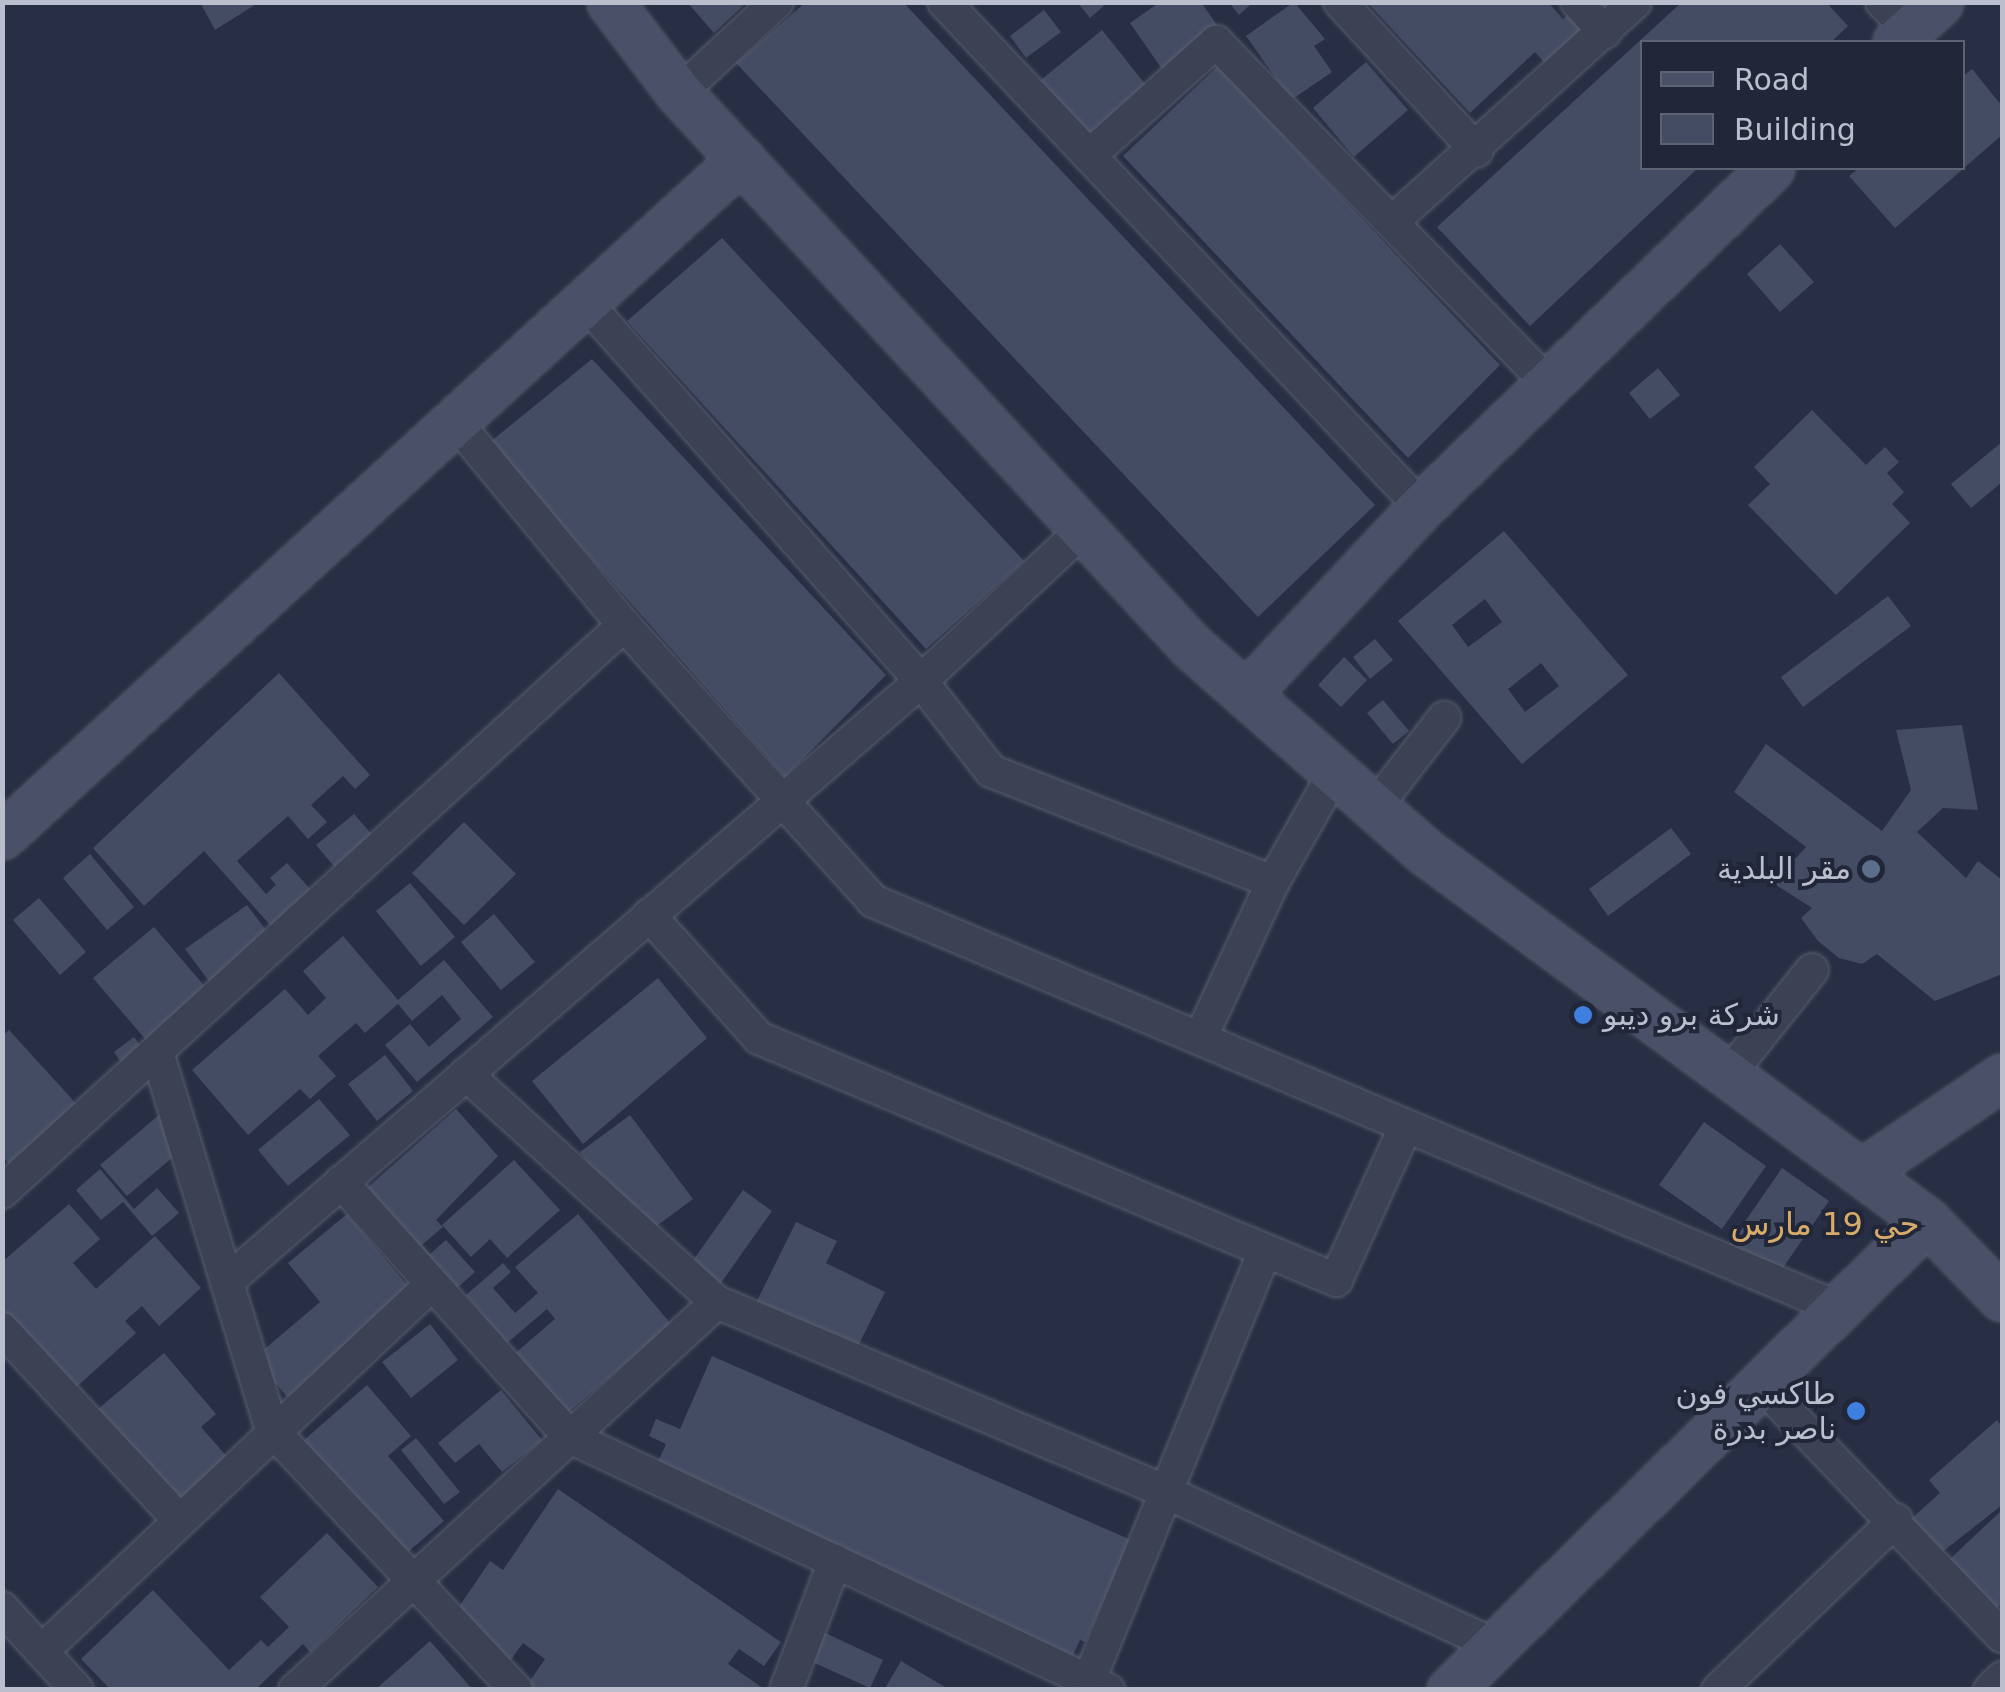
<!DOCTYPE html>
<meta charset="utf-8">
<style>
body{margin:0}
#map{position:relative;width:2005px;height:1692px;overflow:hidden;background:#282f44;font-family:"DejaVu Sans",Vazirmatn,sans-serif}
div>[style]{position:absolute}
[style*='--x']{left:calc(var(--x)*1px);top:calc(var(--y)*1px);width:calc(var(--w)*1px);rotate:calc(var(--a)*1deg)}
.building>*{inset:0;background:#444c64}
.roads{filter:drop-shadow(0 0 2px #585d6e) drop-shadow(0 0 2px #585d6e)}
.street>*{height:32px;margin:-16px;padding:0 16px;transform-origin:16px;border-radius:16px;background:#3c4254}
.secondary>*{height:45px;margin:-22.5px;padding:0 22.5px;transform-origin:22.5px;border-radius:22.5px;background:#4a5067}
.dots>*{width:28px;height:28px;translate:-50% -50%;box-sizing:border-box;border:5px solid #212739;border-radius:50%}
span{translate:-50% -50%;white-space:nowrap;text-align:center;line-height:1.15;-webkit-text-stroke:8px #212739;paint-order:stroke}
.poi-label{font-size:30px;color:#babecd}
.right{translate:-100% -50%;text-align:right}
.left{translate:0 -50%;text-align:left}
.neighbourhood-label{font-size:32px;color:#d7ac6b}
.frame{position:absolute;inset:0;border:5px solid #babecd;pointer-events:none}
.legend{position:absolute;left:1640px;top:40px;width:325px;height:130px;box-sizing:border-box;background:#212739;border:2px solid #5e6374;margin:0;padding:12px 18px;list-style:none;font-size:30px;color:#babecd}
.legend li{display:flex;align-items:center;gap:20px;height:50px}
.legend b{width:50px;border:2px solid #5e6374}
</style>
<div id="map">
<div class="building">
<i style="clip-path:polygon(200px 2px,259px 2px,215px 30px)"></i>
<i style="clip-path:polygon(687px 2px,747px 2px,714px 33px)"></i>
<i style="clip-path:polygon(806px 2px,903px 2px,1375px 505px,1258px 617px,736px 63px)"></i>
<i style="clip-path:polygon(1077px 2px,1108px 2px,1090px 18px)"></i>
<i style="clip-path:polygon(1160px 2px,1201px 2px,1221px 31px,1164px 72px,1130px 23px)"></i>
<i style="clip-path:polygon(1229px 2px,1253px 2px,1239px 15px)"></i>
<i style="clip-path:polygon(1294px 2px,1325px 39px,1314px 46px,1332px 72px,1291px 100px,1246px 36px)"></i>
<i style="clip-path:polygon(1367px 2px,1548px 2px,1563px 19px,1574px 9px,1599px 39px,1556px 76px,1535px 52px,1470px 113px)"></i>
<i style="clip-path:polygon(1682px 2px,1826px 2px,1848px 26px,1831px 42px,1642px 42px,1642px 168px,1698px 168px,1530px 326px,1437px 227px)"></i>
<i style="clip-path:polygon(1044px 10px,1061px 32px,1026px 58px,1010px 36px)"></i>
<i style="clip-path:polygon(1102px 30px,1165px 109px,1099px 163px,1036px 84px)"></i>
<i style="clip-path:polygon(1366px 62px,1408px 110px,1354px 157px,1313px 108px)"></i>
<i style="clip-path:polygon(1218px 66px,1500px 365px,1408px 458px,1123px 156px)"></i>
<i style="clip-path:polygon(1972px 69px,2002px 106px,2002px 135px,1895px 228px,1849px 176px,1859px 168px,1962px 168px,1962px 77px)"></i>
<i style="clip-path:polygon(722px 238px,1024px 561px,926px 649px,627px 321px)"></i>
<i style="clip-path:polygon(1780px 244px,1814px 282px,1780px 312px,1747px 274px)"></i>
<i style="clip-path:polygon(592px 359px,886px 675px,785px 777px,489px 443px)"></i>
<i style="clip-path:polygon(1658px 368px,1680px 395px,1650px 419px,1629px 393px)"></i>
<i style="clip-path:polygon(1812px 410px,1866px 465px,1885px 447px,1899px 462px,1887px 473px,1904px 492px,1892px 504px,1910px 523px,1836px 595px,1748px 505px,1770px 484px,1754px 467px)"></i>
<i style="clip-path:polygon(2002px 442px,2002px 482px,1971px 508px,1951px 484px)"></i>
<i style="clip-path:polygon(evenodd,1504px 531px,1628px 675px,1522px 764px,1398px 621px,1504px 531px,1485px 599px,1502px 622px,1468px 647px,1452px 625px,1485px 599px,1504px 531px,1541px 663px,1559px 686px,1525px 712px,1508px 689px,1541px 663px)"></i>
<i style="clip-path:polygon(1888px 596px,1911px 626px,1803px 707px,1781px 677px)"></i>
<i style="clip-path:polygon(1375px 639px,1393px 660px,1370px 679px,1353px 657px)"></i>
<i style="clip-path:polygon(1344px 657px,1367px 680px,1341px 707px,1318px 685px)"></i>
<i style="clip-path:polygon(279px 673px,370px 775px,355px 789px,343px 776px,311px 805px,327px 822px,308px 839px,288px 816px,237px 861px,266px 894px,276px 885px,270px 878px,287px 863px,311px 890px,271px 926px,204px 851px,144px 906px,93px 848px)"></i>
<i style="clip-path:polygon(1383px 700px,1409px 731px,1393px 744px,1367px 713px)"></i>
<i style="clip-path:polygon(1962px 725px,1978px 810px,1943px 808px,1917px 832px,1966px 878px,1978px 861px,2002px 880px,2002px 974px,1935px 1001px,1877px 954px,1862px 964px,1839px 958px,1818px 941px,1801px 918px,1812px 908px,1773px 883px,1806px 847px,1734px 792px,1766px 744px,1882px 831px,1911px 790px,1896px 730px)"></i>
<i style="clip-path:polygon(354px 814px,387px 852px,349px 884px,316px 845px)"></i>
<i style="clip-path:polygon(464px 822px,516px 874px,464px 925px,412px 873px)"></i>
<i style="clip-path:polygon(1671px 828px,1691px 854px,1608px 916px,1589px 889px)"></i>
<i style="clip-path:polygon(90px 854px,134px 907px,107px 930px,63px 878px)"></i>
<i style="clip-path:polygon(410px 883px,455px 937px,421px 966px,376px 911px)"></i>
<i style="clip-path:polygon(39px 898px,86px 952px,60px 975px,13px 920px)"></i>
<i style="clip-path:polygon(247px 905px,274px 941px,212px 985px,185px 949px)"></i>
<i style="clip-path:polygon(494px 914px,535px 962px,501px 990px,461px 942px)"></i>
<i style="clip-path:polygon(154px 927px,213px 996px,152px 1047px,93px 978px)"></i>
<i style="clip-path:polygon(343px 936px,398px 1000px,444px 960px,493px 1017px,417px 1082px,385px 1045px,410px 1024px,429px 1047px,461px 1019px,442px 995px,412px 1021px,398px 1004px,365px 1033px,356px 1023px,318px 1056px,336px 1076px,310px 1099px,300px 1089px,248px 1135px,192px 1070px,285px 989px,308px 1015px,326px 998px,303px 971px)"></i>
<i style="clip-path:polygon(658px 978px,707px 1038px,583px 1144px,532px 1081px)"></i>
<i style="clip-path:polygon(9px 1030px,81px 1109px,15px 1170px,2px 1156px,2px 1036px)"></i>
<i style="clip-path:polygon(134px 1037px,149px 1058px,128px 1073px,114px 1052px)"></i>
<i style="clip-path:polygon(385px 1055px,413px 1091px,377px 1121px,348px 1084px)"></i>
<i style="clip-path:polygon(319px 1099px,350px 1135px,288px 1186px,258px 1150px)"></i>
<i style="clip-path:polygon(456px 1109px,498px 1156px,436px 1220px,443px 1227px,422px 1245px,430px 1254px,446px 1240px,475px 1272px,446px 1298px,357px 1197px)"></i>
<i style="clip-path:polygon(159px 1115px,186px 1146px,127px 1196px,100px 1165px)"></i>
<i style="clip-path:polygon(630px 1115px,693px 1199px,643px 1236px,580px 1152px)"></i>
<i style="clip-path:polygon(1704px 1122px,1766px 1166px,1722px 1229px,1659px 1185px)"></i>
<i style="clip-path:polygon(514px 1160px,560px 1210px,507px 1258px,490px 1239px,471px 1257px,442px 1225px)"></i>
<i style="clip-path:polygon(1782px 1168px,1829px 1201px,1776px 1278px,1728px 1246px)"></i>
<i style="clip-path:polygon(100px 1169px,134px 1209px,157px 1188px,179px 1213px,152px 1236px,123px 1202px,101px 1220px,76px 1190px)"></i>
<i style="clip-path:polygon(743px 1190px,772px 1211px,718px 1287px,689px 1266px)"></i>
<i style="clip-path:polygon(69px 1204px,100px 1239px,73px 1263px,96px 1289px,155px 1236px,201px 1288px,159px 1326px,142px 1306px,125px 1321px,136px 1333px,70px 1393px,2px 1317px,2px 1262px)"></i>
<i style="clip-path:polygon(347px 1214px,413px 1292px,289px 1399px,254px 1358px,320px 1302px,288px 1263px)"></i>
<i style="clip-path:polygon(578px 1214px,671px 1324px,556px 1423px,505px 1362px,555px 1319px,547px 1309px,507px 1343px,466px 1295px,503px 1263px,511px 1272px,493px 1288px,515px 1313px,538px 1293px,515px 1267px)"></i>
<i style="clip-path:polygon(796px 1222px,837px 1241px,826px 1263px,885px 1292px,854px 1354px,755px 1305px)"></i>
<i style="clip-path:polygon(430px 1324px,458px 1360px,411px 1398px,382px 1362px)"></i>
<i style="clip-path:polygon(164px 1353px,216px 1414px,201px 1427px,237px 1468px,172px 1509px,91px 1415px)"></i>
<i style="clip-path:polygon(712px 1356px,1131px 1540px,1085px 1642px,1080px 1640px,1070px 1662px,652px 1475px,666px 1444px,649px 1436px,656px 1419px,680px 1429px)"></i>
<i style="clip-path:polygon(367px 1385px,411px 1436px,388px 1456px,444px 1521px,395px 1563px,295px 1448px)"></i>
<i style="clip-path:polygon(501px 1390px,542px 1440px,502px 1472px,479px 1444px,455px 1463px,438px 1443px)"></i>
<i style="clip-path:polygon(1997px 1420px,2002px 1427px,2002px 1505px,1941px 1553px,1911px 1519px,1940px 1493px,1929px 1480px)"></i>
<i style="clip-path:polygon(416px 1438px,460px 1492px,444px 1504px,401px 1450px)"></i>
<i style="clip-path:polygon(558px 1489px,781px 1642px,764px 1666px,739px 1649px,728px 1664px,766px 1690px,533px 1690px,527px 1685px,545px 1659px,523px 1643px,510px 1661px,446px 1626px,490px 1561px,503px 1570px)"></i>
<i style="clip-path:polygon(2002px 1510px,2002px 1603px,1996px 1609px,1950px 1559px)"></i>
<i style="clip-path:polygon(327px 1533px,378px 1587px,310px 1652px,303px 1644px,255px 1690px,111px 1690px,81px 1659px,153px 1590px,229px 1670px,261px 1640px,268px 1647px,289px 1627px,260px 1597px)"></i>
<i style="clip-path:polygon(821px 1631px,883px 1660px,870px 1688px,808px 1660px)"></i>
<i style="clip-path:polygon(430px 1641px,473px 1690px,375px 1690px)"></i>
<i style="clip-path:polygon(901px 1661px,950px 1690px,884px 1690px)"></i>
</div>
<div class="roads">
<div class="street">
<i style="--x:944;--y:2;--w:695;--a:46.63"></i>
<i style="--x:1340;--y:2;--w:202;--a:47.4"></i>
<i style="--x:1577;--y:2;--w:41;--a:47"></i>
<i style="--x:1882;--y:2;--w:39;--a:46"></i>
<i style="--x:679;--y:93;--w:134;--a:-42.9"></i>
<i style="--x:1089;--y:156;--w:171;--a:-41.9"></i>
<i style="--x:1216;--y:42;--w:480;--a:45.8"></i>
<i style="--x:1393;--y:221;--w:326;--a:-42.1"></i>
<i style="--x:585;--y:302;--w:506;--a:48.44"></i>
<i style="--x:921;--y:681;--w:114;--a:52.1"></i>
<i style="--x:991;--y:771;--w:303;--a:21.5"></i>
<i style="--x:455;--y:421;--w:265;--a:50.4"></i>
<i style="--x:624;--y:625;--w:372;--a:47.9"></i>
<i style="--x:873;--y:901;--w:1045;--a:22.86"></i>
<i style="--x:1375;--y:807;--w:113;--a:-52.2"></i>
<i style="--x:649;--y:915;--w:165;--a:48.2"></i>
<i style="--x:759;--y:1038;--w:626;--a:22.75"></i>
<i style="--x:1336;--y:1280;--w:169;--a:-65.6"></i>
<i style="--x:1200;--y:1039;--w:173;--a:-65.1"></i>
<i style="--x:1273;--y:882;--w:126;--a:-60.6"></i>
<i style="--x:157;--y:1052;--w:395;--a:73.1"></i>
<i style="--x:272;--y:1430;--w:357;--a:46.8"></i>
<i style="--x:466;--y:1074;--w:339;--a:42.3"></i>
<i style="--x:717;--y:1302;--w:488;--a:22.9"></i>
<i style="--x:1166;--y:1492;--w:366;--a:25"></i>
<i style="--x:1729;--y:1074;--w:133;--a:-51.4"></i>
<i style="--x:341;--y:1182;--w:343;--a:48.1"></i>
<i style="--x:570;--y:1437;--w:595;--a:25.19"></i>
<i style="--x:2;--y:1192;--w:842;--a:-42.35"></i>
<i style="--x:230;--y:1279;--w:914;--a:-40.87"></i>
<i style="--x:921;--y:681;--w:221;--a:-43"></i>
<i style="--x:2;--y:1329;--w:257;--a:47.1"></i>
<i style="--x:1760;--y:1383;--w:350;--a:46.3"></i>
<i style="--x:2;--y:1608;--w:111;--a:47.6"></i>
<i style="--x:42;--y:1651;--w:534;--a:-43.26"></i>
<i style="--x:1089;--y:1680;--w:464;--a:-67.7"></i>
<i style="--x:295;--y:1690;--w:573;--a:-42.6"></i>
<i style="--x:786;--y:1690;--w:138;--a:-69.2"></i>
<i style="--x:1718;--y:1690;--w:246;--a:-43.7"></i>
<i style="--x:1990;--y:1690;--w:17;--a:-45"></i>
</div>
<div class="secondary">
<i style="--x:610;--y:2;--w:114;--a:52.8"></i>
<i style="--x:679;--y:93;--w:754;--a:47.2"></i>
<i style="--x:1191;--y:646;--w:314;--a:41.3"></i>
<i style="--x:1427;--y:853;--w:621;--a:36.35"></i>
<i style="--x:1927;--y:1221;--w:107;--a:45.8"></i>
<i style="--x:1896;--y:42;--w:59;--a:-42.3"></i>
<i style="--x:1246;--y:694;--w:256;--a:-46.9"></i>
<i style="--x:1421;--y:507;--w:487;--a:-44.1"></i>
<i style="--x:2;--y:836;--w:1002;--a:-42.49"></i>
<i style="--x:1862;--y:1172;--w:169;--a:-34.2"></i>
<i style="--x:1450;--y:1690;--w:669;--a:-44.52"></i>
</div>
</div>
<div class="dots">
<i style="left:1871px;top:869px;background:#5c6f8a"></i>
<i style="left:1583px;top:1015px;background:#3f7fe0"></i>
<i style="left:1856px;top:1411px;background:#3f7fe0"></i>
</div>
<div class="poi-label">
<span class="right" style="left:1851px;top:869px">مقر البلدية</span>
<span class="left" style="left:1603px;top:1015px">شركة برو ديبو</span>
<span class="right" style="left:1836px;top:1411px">طاكسي فون<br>ناصر بدرة</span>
</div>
<div class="neighbourhood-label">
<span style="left:1825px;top:1224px">حي 19 مارس</span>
</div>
<div class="frame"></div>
<ul class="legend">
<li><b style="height:12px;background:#4a5067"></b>Road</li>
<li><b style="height:28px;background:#444c64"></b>Building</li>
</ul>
</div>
